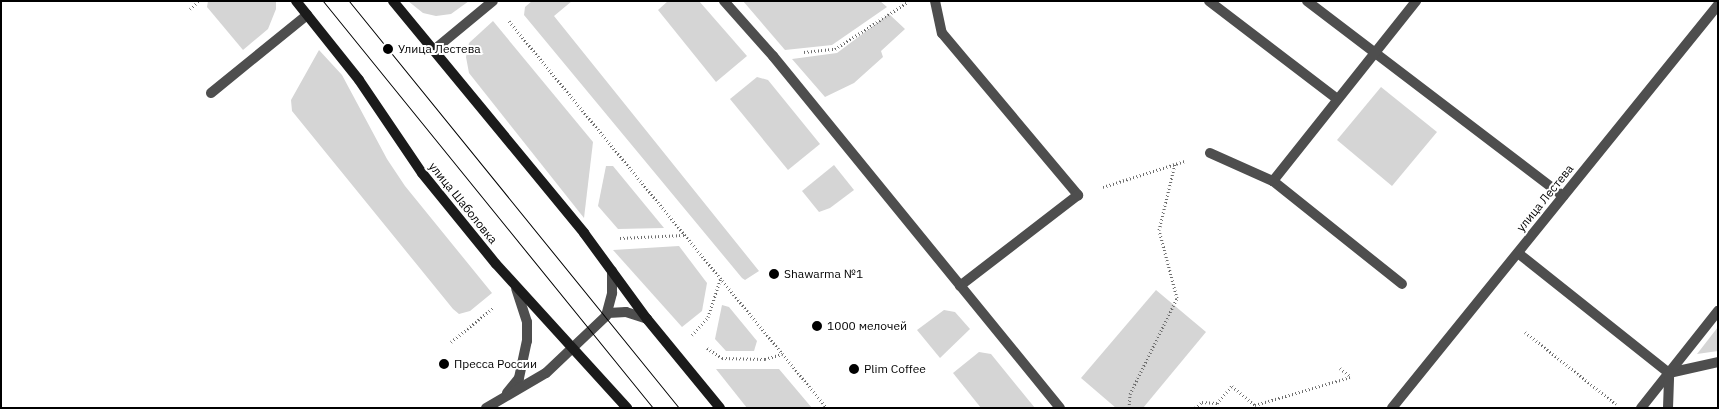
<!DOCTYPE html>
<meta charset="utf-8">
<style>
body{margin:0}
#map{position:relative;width:1719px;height:409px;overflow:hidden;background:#fff;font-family:"IBM Plex Sans",sans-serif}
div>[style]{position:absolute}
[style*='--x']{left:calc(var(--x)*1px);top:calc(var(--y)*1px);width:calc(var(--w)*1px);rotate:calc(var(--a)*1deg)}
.green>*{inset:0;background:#d5d5d5}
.path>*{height:3px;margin-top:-1.5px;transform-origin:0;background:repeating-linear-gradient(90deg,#707070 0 1px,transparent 0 3.5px)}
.service>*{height:10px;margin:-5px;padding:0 5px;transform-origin:5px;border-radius:5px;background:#4e4e4e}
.minor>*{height:10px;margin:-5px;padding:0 5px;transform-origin:5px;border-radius:5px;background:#4e4e4e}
.tertiary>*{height:10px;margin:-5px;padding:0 5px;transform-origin:5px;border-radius:5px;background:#4e4e4e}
.secondary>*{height:10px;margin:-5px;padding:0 5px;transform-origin:5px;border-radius:5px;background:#1b1b1b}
.tram>*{height:1px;margin:-0.5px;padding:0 0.5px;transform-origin:0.5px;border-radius:0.5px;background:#000}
.dots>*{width:14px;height:14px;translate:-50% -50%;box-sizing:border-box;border:2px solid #fff;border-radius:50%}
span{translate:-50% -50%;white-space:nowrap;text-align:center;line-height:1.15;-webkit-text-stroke:4px #fff;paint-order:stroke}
.poi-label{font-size:12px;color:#000}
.left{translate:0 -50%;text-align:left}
.street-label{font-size:12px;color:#000}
.frame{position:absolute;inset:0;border:2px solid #000;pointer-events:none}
</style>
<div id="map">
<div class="green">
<i style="clip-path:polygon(208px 1px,276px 1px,276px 9px,268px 29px,243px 50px,207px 7px)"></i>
<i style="clip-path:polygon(408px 1px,469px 1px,451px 14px,436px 16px,423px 13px)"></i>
<i style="clip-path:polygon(532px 1px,572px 1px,554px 16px,759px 271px,745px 280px,742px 278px,524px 15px,525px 7px)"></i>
<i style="clip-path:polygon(668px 1px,699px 1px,747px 56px,716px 82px,658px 10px)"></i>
<i style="clip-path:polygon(743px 1px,880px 1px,887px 7px,832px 45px,785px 50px)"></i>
<i style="clip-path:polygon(889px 14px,905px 29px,881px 51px,883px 57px,854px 83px,825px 97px,792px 59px,837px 53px)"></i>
<i style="clip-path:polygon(493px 21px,593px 142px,584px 218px,469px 73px,466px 57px,469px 43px)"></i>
<i style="clip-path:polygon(319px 50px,342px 75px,387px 159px,405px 186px,492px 293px,470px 311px,459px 314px,453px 309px,292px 111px,291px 100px)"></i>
<i style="clip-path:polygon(757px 77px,768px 80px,820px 144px,788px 170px,730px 99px)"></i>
<i style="clip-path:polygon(1381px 87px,1437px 132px,1392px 186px,1337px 140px)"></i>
<i style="clip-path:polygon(834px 165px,854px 190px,830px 208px,819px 212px,802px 191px)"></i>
<i style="clip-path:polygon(606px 166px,613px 166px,664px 228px,618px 229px,598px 206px)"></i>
<i style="clip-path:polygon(679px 246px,707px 283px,702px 311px,682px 327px,613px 250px)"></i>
<i style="clip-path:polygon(1156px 290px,1206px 332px,1143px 408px,1116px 408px,1081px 378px)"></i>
<i style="clip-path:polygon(722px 305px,729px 307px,757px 341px,754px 351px,726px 351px,715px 339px)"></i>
<i style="clip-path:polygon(944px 310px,955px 312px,970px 329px,940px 358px,917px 330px)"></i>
<i style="clip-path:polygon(1718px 327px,1718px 351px,1697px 354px)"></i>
<i style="clip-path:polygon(979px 352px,991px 354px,1035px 408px,981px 408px,953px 373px)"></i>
<i style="clip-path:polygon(716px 369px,779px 369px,812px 408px,747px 408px)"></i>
</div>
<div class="path">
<i style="--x:190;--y:9;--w:12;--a:-42"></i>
<i style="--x:509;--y:21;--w:501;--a:50.59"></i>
<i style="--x:804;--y:52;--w:31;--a:-6"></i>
<i style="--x:835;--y:49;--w:87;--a:-32.8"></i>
<i style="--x:1103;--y:187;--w:86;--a:-17.6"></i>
<i style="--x:620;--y:238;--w:64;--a:-2.7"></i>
<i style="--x:1525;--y:332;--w:116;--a:38.4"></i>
<i style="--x:692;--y:335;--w:24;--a:-48"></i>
<i style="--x:708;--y:317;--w:40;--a:-72"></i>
<i style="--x:451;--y:342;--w:55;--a:-39.1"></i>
<i style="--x:707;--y:348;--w:18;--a:34"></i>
<i style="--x:722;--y:358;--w:43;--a:1.3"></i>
<i style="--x:765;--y:359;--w:18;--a:-16"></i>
<i style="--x:1340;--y:368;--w:14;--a:39"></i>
<i style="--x:1217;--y:403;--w:23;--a:-49"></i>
<i style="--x:1232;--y:386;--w:30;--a:40"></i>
<i style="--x:1255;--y:405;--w:100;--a:-16.3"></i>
<i style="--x:1129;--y:408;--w:14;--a:-86"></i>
<i style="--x:1130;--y:394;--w:107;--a:-63.9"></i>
<i style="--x:1177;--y:298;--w:70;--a:-104.8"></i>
<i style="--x:1159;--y:230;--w:68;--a:-76.4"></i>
<i style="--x:1195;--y:408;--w:9;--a:-41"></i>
<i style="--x:1202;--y:402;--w:15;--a:4"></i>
<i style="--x:1217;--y:403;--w:5;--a:79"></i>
</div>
<div class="service">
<i style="--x:724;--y:1;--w:74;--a:48.3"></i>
<i style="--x:773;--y:56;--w:454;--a:50.8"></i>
<i style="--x:935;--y:1;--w:33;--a:78"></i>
<i style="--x:942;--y:33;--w:212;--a:50"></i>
<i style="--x:1078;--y:195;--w:149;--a:142.4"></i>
<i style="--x:1209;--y:1;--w:161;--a:37.4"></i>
<i style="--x:1307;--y:1;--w:322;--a:37.3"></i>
<i style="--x:435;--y:49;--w:75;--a:-39.6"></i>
<i style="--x:211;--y:93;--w:124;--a:-39.1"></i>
<i style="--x:1210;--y:153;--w:69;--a:24"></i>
<i style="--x:1273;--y:181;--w:230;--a:-51.5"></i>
<i style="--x:1273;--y:181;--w:165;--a:38.6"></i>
<i style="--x:1518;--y:253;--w:193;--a:38.5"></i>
<i style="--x:1669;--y:373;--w:50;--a:-12.7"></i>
<i style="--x:1641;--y:408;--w:124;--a:-51.6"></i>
<i style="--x:1668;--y:408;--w:35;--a:-88"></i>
</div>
<div class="minor">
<i style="--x:608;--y:313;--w:18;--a:-3"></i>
<i style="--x:626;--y:312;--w:22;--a:18"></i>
<i style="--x:507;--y:393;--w:19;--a:-51"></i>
<i style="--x:519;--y:378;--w:38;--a:-78"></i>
<i style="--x:527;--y:341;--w:19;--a:-90"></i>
<i style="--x:527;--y:322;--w:35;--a:-108"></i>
<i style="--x:486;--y:408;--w:69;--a:-30.3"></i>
<i style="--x:546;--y:373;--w:83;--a:-43.5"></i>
<i style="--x:606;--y:316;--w:24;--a:-75"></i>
<i style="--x:612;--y:293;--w:22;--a:-90"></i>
</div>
<div class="tertiary">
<i style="--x:1392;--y:408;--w:518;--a:-51.03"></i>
</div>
<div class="secondary">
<i style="--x:296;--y:1;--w:101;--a:51.4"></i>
<i style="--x:359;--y:80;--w:112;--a:55.9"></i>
<i style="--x:422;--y:173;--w:117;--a:50.9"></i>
<i style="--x:496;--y:264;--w:195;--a:47.7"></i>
<i style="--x:393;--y:1;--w:301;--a:50.5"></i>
<i style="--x:584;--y:233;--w:107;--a:53.8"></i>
<i style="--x:647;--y:319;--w:115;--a:50.6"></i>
</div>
<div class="tram">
<i style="--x:323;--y:1;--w:524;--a:50.96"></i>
<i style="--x:349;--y:1;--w:524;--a:50.96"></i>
</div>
<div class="dots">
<i style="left:388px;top:49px;background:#000"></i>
<i style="left:774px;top:274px;background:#000"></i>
<i style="left:817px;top:326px;background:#000"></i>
<i style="left:444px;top:364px;background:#000"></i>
<i style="left:854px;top:369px;background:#000"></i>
</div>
<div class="poi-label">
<span class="left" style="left:398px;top:49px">Улица Лестева</span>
<span class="left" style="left:784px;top:274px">Shawarma №1</span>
<span class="left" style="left:827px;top:326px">1000 мелочей</span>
<span class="left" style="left:454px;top:364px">Пресса России</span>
<span class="left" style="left:864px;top:369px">Plim Coffee</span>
</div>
<div class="street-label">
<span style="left:1545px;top:198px;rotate:-51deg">улица Лестева</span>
<span style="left:463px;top:203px;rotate:51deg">улица Шаболовка</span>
</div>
<div class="frame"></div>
</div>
